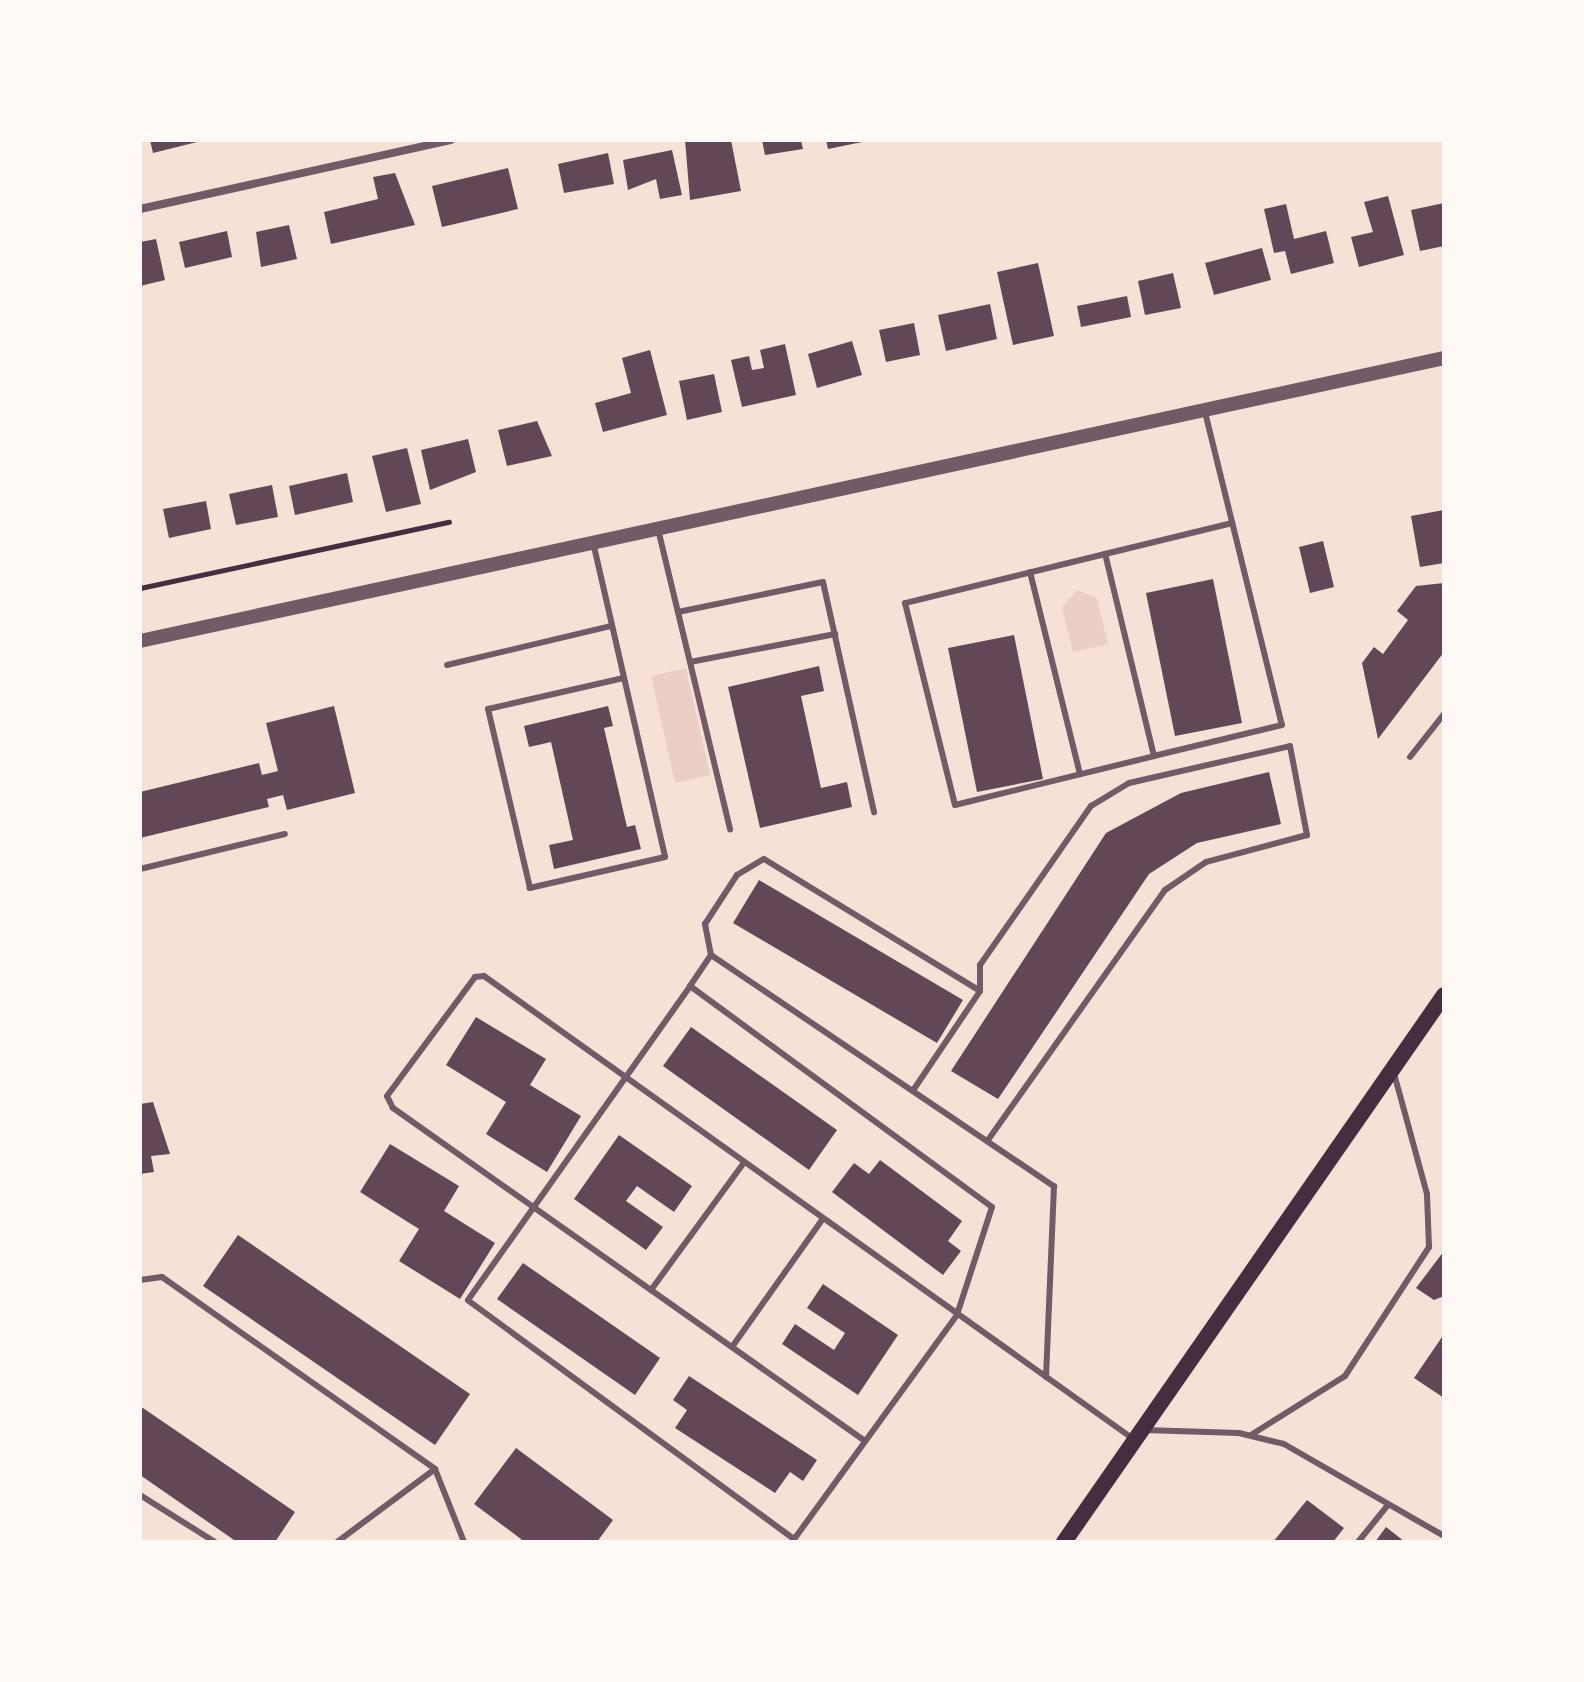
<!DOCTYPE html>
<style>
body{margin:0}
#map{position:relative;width:1584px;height:1682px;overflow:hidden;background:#f7e1d7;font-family:"Noto Sans",sans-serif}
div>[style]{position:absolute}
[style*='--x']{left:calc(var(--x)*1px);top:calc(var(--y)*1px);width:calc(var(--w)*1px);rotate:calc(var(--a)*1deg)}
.green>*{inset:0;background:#ebcfc5}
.building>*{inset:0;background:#644757}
.path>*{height:5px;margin:-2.5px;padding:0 2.5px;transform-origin:2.5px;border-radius:2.5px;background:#4a2c40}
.service>*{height:6px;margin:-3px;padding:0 3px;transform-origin:3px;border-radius:3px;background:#755966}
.minor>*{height:8px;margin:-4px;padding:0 4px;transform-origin:4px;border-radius:4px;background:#755966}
.tertiary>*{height:14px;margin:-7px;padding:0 7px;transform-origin:7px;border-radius:7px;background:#755966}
.secondary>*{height:16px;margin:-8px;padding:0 8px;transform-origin:8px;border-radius:8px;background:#4a2c40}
span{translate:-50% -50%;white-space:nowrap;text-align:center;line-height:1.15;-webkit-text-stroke:8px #fffaf5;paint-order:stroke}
.frame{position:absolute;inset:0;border:142px solid #fffaf5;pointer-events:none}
</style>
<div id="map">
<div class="green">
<i style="clip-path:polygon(1077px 590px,1097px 598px,1108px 644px,1073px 652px,1062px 607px)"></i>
<i style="clip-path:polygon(686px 668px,710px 775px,675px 783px,651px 676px)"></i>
</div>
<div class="building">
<i style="clip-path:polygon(150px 140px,201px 140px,201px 141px,153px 153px)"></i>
<i style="clip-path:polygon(685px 140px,731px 140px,741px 191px,690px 200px)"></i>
<i style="clip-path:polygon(762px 140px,801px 140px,803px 149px,765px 155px)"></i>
<i style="clip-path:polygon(826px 140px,867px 140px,867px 141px,828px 149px)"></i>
<i style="clip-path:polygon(672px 150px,682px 195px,660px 199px,656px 179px,628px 190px,623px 160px)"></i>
<i style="clip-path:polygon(608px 153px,614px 184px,564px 193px,558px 164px)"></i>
<i style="clip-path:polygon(508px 168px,518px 209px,442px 227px,432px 186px)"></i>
<i style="clip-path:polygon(395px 173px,415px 225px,331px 244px,324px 212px,378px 199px,373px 177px)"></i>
<i style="clip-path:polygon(1388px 196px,1404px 255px,1359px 267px,1351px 237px,1373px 232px,1364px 202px)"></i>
<i style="clip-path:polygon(1444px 203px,1444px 246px,1420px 251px,1411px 210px)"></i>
<i style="clip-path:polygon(1286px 204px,1294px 239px,1326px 231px,1334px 263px,1291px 274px,1285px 251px,1274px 253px,1264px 209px)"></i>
<i style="clip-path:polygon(289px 225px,297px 259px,261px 267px,256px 232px)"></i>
<i style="clip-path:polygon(227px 231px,232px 257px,185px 268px,179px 242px)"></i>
<i style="clip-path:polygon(156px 239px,165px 280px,140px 286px,140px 242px)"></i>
<i style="clip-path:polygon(1262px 248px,1271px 280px,1214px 295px,1205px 263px)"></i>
<i style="clip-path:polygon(1038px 263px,1054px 336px,1013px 345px,997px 272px)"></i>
<i style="clip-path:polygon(1173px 273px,1181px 308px,1145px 315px,1138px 281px)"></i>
<i style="clip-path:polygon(1127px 296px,1131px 317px,1081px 327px,1077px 306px)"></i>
<i style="clip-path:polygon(990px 304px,997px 339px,946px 351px,938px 315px)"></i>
<i style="clip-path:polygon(914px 323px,920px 355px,886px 362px,879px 330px)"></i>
<i style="clip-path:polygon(852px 341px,862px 375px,817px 388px,808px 354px)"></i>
<i style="clip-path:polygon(785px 344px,796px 395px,742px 407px,731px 360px,749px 356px,752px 370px,764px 368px,760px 350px)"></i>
<i style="clip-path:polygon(650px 350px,667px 415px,603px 432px,595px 403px,631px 393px,622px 358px)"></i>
<i style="clip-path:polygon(714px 374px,722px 412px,687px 420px,679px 381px)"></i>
<i style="clip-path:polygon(537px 421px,552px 456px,507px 466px,498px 430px)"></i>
<i style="clip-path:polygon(468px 439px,476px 472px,430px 490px,421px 450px)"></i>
<i style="clip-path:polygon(407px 448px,421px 504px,386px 512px,372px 456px)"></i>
<i style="clip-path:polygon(347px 473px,353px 502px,295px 515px,289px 486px)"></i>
<i style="clip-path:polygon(272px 485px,278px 517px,236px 525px,229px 494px)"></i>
<i style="clip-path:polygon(206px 501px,211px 529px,169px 538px,163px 509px)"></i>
<i style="clip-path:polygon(1444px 510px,1444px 563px,1420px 567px,1411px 516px)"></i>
<i style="clip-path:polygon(1323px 541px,1334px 587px,1310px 593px,1299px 547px)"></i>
<i style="clip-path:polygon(1213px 579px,1242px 723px,1175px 736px,1146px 593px)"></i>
<i style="clip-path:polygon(1444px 583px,1444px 652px,1378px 739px,1362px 663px,1374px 647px,1383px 654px,1408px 620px,1397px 611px,1416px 586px)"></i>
<i style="clip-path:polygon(1014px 635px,1043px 779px,977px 792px,948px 648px)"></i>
<i style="clip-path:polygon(819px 666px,824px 691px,801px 696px,821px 788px,847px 782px,852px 807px,760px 828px,728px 687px)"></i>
<i style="clip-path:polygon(334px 706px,355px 793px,287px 810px,283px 795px,267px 799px,269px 807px,140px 838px,140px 792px,259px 763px,262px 775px,278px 771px,266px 723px)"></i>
<i style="clip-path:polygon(608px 706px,613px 726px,604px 728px,627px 827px,635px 825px,641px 849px,554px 869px,549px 845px,573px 840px,551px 742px,529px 747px,524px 726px)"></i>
<i style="clip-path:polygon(1269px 772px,1281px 824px,1197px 843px,1149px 874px,998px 1099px,951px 1071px,1106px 833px,1181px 793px)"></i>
<i style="clip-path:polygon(759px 880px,963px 1000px,937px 1043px,733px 923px)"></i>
<i style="clip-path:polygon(476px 1017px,546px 1059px,530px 1085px,581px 1116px,547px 1172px,486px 1134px,506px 1102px,446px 1065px)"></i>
<i style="clip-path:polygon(691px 1027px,837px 1130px,809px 1170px,663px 1066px)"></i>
<i style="clip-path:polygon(153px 1102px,170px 1154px,151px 1156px,154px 1172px,140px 1174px,140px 1104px)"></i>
<i style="clip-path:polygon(619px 1135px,692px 1186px,674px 1212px,637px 1186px,626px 1201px,663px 1227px,646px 1250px,574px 1199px)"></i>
<i style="clip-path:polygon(390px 1144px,459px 1186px,444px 1211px,495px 1243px,460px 1299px,399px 1261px,419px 1229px,360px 1192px)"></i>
<i style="clip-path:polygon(880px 1160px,962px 1221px,948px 1241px,961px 1251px,943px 1275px,832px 1192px,854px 1163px,869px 1174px)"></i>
<i style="clip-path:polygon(238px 1235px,470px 1394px,435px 1445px,203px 1286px)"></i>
<i style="clip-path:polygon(1444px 1251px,1444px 1296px,1434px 1300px,1416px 1288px)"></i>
<i style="clip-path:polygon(523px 1263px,660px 1358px,635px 1395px,497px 1299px)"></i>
<i style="clip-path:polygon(823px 1284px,898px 1335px,858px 1395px,782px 1344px,795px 1324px,834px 1350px,845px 1333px,807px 1308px)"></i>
<i style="clip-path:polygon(1444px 1334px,1444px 1398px,1414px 1378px)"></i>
<i style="clip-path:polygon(689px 1376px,817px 1460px,803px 1481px,790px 1472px,775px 1493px,675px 1428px,687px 1410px,673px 1400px)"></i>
<i style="clip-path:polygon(140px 1406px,295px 1512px,275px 1542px,237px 1542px,140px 1475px)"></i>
<i style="clip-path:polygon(516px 1448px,613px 1520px,597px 1542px,525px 1542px,474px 1504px)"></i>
<i style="clip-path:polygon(1307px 1500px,1344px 1528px,1333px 1542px,1273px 1542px)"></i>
<i style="clip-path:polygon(1386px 1527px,1405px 1542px,1375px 1542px)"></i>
</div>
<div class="path">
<i style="--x:140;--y:588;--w:316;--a:-12.1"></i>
</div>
<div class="service">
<i style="--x:1205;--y:412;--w:322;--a:76.2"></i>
<i style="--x:1282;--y:725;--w:132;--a:166.4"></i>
<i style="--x:1154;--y:756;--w:208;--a:-103.6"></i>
<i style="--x:1105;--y:554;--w:131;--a:-13.7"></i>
<i style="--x:658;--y:529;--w:309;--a:76.5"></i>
<i style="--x:593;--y:542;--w:323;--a:77.1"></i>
<i style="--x:665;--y:857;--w:139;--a:167.1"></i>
<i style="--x:530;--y:888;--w:184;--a:-103.2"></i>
<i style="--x:488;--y:709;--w:139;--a:-12.9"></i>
<i style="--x:1105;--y:554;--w:206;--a:166.2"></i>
<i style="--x:905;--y:603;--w:208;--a:76.1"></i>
<i style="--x:955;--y:805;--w:205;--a:-13.8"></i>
<i style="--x:1030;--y:572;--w:208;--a:76.1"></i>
<i style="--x:678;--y:612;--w:148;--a:-11.7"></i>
<i style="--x:823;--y:582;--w:236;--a:77.5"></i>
<i style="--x:690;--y:662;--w:148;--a:-10.9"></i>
<i style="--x:447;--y:665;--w:169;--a:-13.4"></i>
<i style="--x:1410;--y:757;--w:55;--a:-51.7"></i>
<i style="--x:140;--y:869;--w:149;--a:-13.6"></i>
<i style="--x:711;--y:955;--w:414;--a:34"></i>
<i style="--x:1054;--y:1186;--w:191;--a:92.4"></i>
<i style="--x:690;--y:986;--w:374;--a:36.2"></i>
<i style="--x:992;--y:1207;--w:114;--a:108"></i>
<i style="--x:957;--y:1315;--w:277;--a:126"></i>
<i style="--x:794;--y:1539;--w:404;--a:-143.8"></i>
<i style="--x:468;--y:1300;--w:385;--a:-54.7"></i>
<i style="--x:690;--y:986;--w:37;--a:-56"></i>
<i style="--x:711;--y:955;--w:32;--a:-101"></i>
<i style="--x:705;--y:924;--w:59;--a:-56.9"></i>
<i style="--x:737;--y:875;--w:31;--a:-31"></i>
<i style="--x:764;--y:859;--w:253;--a:31.4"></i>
<i style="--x:914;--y:1089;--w:118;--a:-56"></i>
<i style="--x:980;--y:991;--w:26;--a:-90"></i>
<i style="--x:980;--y:965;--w:194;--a:-55.1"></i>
<i style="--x:1091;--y:806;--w:44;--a:-31.2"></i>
<i style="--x:1129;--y:783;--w:165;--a:-12.9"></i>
<i style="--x:1290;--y:746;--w:91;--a:79.2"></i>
<i style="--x:1307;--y:835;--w:105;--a:165"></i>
<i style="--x:1206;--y:862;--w:50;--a:145.7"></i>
<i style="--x:1165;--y:890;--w:305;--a:125.3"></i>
<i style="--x:140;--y:1280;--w:22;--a:-8"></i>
<i style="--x:162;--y:1277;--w:334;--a:35.1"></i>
<i style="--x:435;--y:1469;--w:122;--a:143.3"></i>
<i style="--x:651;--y:1290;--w:156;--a:-53.9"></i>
<i style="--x:732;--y:1347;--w:156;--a:-54.7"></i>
<i style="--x:1144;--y:1430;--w:95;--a:1.8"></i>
<i style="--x:1239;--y:1433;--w:46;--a:13.7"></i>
<i style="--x:1284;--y:1444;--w:185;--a:29.9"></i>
<i style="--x:1251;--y:1435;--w:111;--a:-32.1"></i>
<i style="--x:1345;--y:1376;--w:154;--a:-56.9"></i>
<i style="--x:1429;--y:1247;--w:53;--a:-92.2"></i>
<i style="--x:1427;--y:1194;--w:125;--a:-105.3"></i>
<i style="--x:865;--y:1441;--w:578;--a:-144.8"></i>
<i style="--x:393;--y:1108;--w:13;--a:-117"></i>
<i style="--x:387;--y:1096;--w:148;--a:-53.5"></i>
<i style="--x:475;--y:977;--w:9;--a:-6"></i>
<i style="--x:484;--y:976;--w:796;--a:35.49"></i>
<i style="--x:435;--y:1469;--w:79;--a:68.3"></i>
<i style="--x:140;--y:1495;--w:89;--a:32.1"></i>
<i style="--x:1358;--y:1542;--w:48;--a:-51"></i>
</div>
<div class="minor">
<i style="--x:140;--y:209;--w:318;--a:-12.5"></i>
</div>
<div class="tertiary">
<i style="--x:140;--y:641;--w:1334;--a:-12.24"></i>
</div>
<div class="secondary">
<i style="--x:1064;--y:1542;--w:666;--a:-55.21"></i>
</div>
<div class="frame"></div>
</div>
